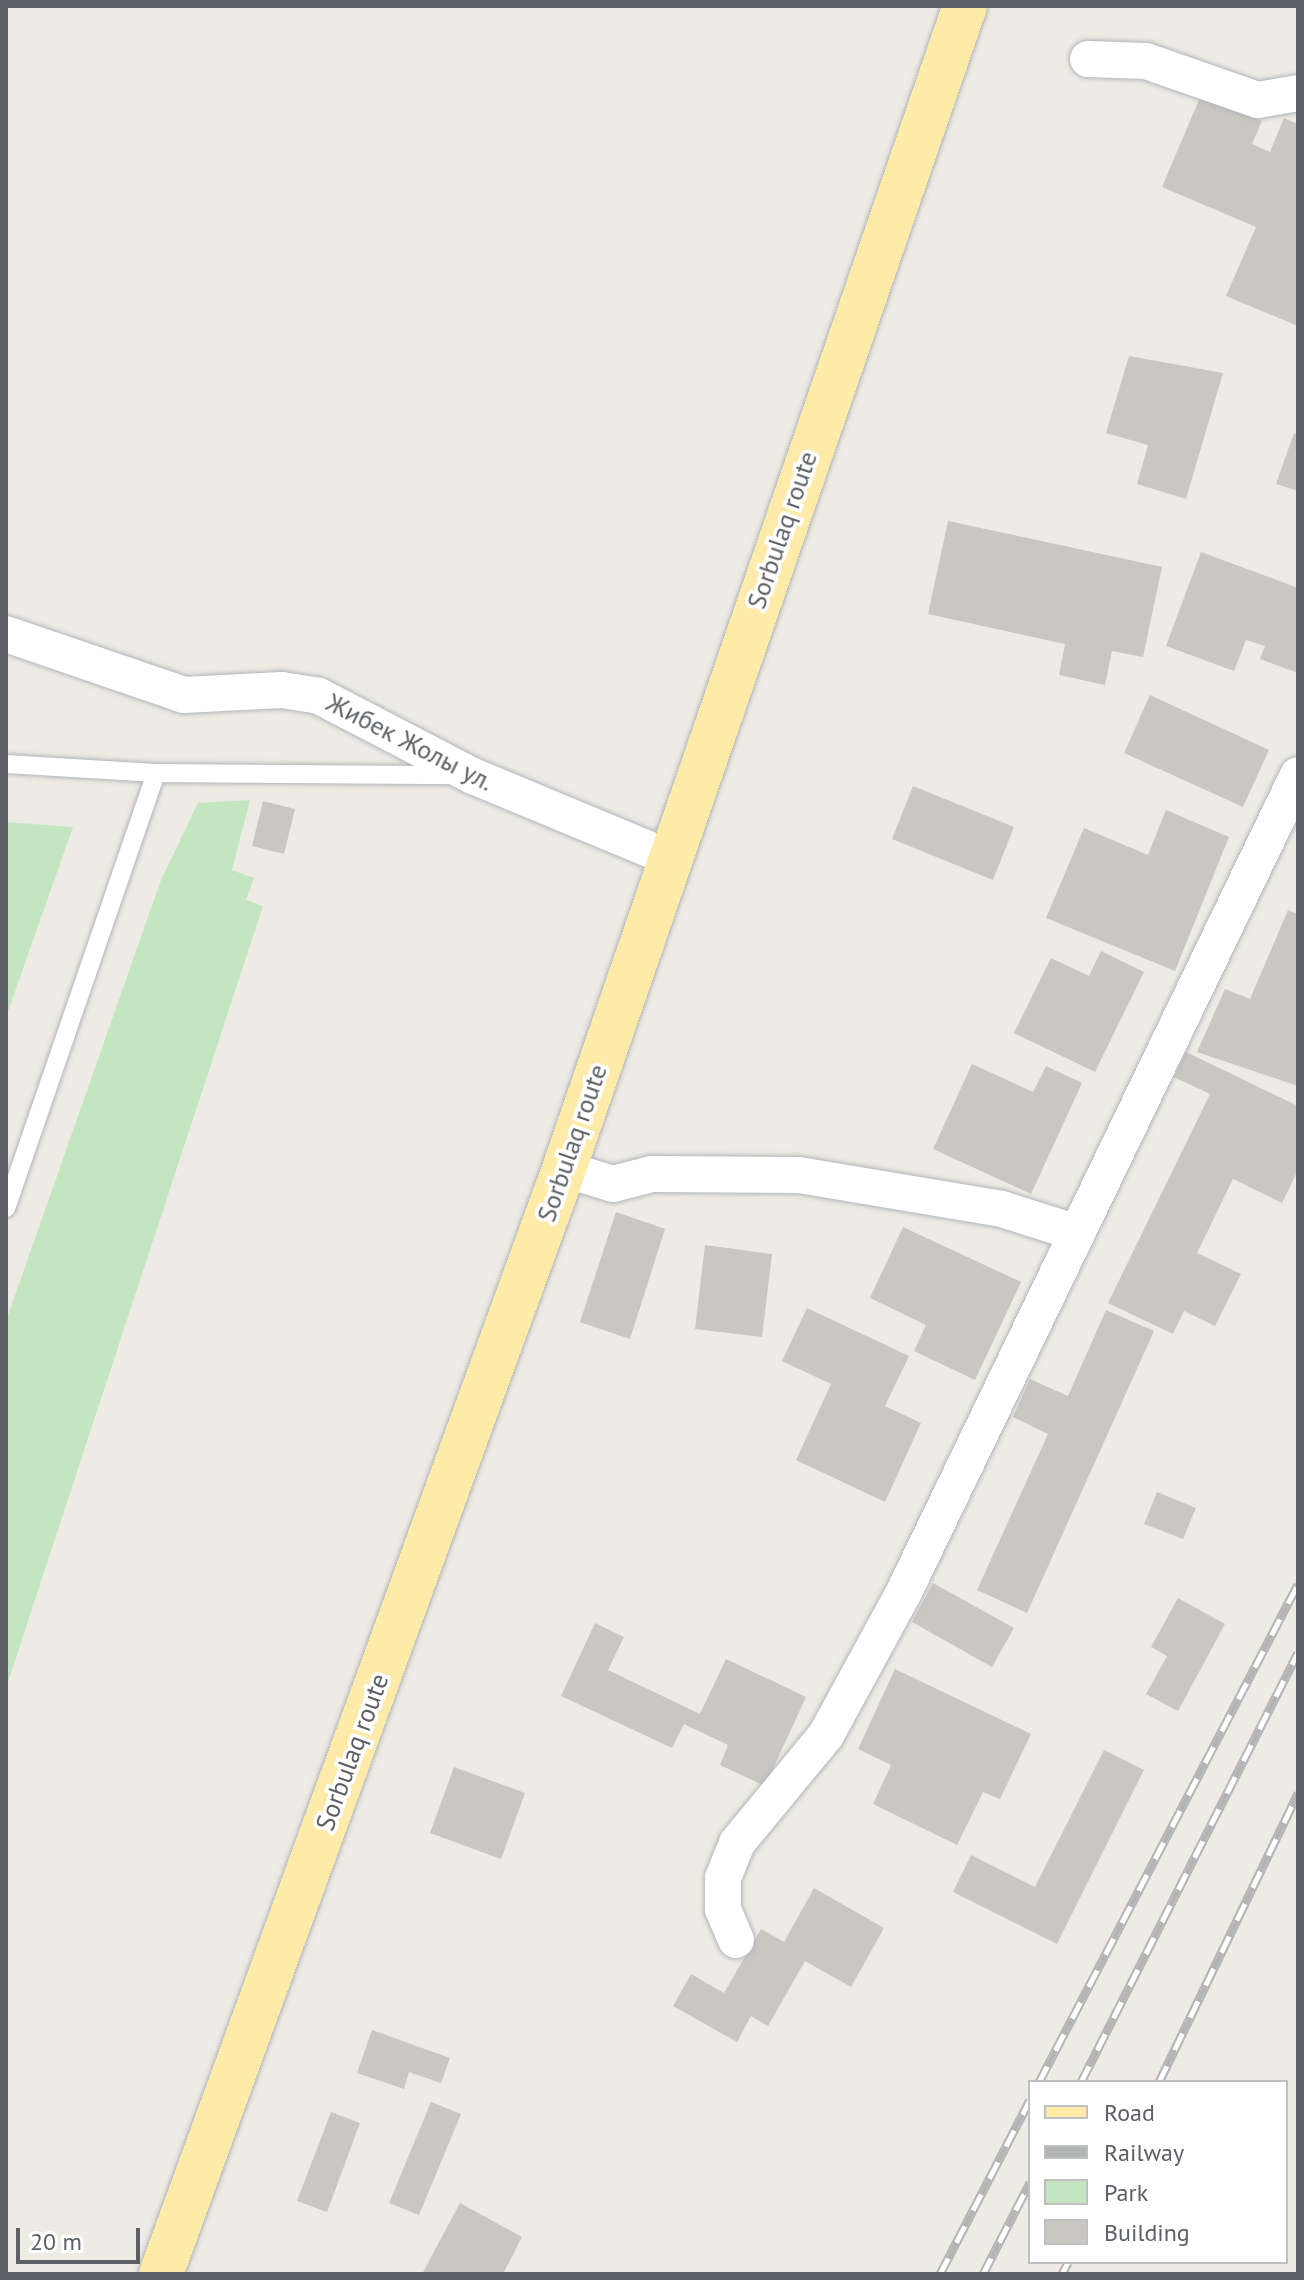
<!DOCTYPE html>
<meta charset="utf-8">
<style>
body{margin:0}
#map{position:relative;width:1304px;height:2280px;overflow:hidden;background:#eeebe4;font-family:"PT Sans",sans-serif}
div>[style]{position:absolute}
[style*='--x']{left:calc(var(--x)*1px);top:calc(var(--y)*1px);width:calc(var(--w)*1px);rotate:calc(var(--a)*1deg)}
.green>*{inset:0;background:#c3e6c0}
.building>*{inset:0;background:#cac6c1}
.roads{filter:drop-shadow(0 0 2px #b1b5b9) drop-shadow(0 0 2px #b1b5b9)}
.lane>*{height:18px;margin:-9px;padding:0 9px;transform-origin:9px;border-radius:9px;background:#fff}
.street>*{height:36px;margin:-18px;padding:0 18px;transform-origin:18px;border-radius:18px;background:#fff}
.primary>*{height:44px;margin:-22px;padding:0 22px;transform-origin:22px;border-radius:22px;background:#feeaa9}
.rail>*{height:9px;margin-top:-4.5px;transform-origin:0;background:repeating-linear-gradient(90deg,#fff 0 18px,#b3b4b4 0 36px);box-sizing:border-box;border-block:2px solid #b3b4b4}
span{translate:-50% -50%;white-space:nowrap;text-align:center;line-height:1.15;-webkit-text-stroke:7px #fff;paint-order:stroke}
.street-label{font-size:26px;color:#5c6064}
.frame{position:absolute;inset:0;border:8px solid #5c6064;pointer-events:none}
.legend{position:absolute;left:1028px;top:2080px;width:260px;height:184px;box-sizing:border-box;background:#fff;border:2px solid #bebfc1;margin:0;padding:10px 14px;list-style:none;font-size:24px;color:#5c6064}
.legend li{display:flex;align-items:center;gap:16px;height:40px}
.legend b{width:40px;border:2px solid #bebfc1}
.scale{position:absolute;left:16px;top:2228px;width:124px;height:36px;box-sizing:border-box;border:4px solid #5c6064;border-top:0;padding-left:10px;font-size:24px;line-height:28px;white-space:nowrap;color:#5c6064;-webkit-text-stroke:6px #fff;paint-order:stroke}
</style>
<div id="map">
<div class="green">
<i style="clip-path:polygon(250px 800px,232px 870px,254px 878px,246px 900px,263px 906px,6px 1688px,6px 1321px,161px 880px,198px 803px)"></i>
<i style="clip-path:polygon(6px 822px,73px 827px,6px 1017px)"></i>
</div>
<div class="building">
<i style="clip-path:polygon(1201px 95px,1262px 121px,1252px 144px,1270px 152px,1284px 118px,1298px 124px,1298px 326px,1226px 296px,1256px 227px,1162px 187px)"></i>
<i style="clip-path:polygon(1129px 356px,1223px 373px,1186px 499px,1137px 484px,1148px 445px,1106px 433px)"></i>
<i style="clip-path:polygon(1294px 433px,1298px 435px,1298px 491px,1276px 484px)"></i>
<i style="clip-path:polygon(948px 521px,1162px 567px,1143px 657px,1112px 651px,1105px 685px,1059px 675px,1065px 644px,928px 614px)"></i>
<i style="clip-path:polygon(1201px 552px,1298px 588px,1298px 673px,1260px 659px,1265px 646px,1246px 640px,1234px 671px,1166px 646px)"></i>
<i style="clip-path:polygon(1150px 695px,1269px 750px,1243px 807px,1124px 753px)"></i>
<i style="clip-path:polygon(913px 786px,1014px 827px,993px 880px,892px 839px)"></i>
<i style="clip-path:polygon(263px 801px,295px 809px,284px 854px,252px 846px)"></i>
<i style="clip-path:polygon(1166px 810px,1229px 837px,1175px 971px,1046px 918px,1084px 828px,1148px 855px)"></i>
<i style="clip-path:polygon(1288px 910px,1298px 914px,1298px 1086px,1197px 1052px,1225px 989px,1250px 999px)"></i>
<i style="clip-path:polygon(1101px 951px,1144px 972px,1095px 1072px,1014px 1033px,1051px 958px,1089px 976px)"></i>
<i style="clip-path:polygon(1186px 1052px,1298px 1106px,1298px 1170px,1282px 1203px,1233px 1179px,1197px 1253px,1241px 1274px,1215px 1326px,1184px 1311px,1173px 1334px,1108px 1303px,1210px 1094px,1174px 1077px)"></i>
<i style="clip-path:polygon(972px 1064px,1033px 1092px,1046px 1066px,1082px 1083px,1031px 1194px,933px 1149px)"></i>
<i style="clip-path:polygon(616px 1212px,665px 1229px,630px 1339px,580px 1322px)"></i>
<i style="clip-path:polygon(903px 1227px,1021px 1282px,975px 1380px,914px 1351px,926px 1325px,870px 1298px)"></i>
<i style="clip-path:polygon(705px 1245px,772px 1254px,762px 1337px,695px 1329px)"></i>
<i style="clip-path:polygon(807px 1308px,909px 1356px,885px 1406px,921px 1423px,885px 1502px,796px 1460px,831px 1384px,782px 1361px)"></i>
<i style="clip-path:polygon(1106px 1310px,1154px 1331px,1027px 1613px,977px 1590px,1048px 1434px,1013px 1417px,1030px 1379px,1068px 1396px)"></i>
<i style="clip-path:polygon(1157px 1492px,1196px 1508px,1183px 1539px,1144px 1524px)"></i>
<i style="clip-path:polygon(933px 1583px,1014px 1628px,992px 1667px,912px 1622px)"></i>
<i style="clip-path:polygon(1178px 1598px,1225px 1624px,1178px 1711px,1146px 1694px,1167px 1656px,1151px 1647px)"></i>
<i style="clip-path:polygon(595px 1623px,624px 1637px,608px 1670px,700px 1714px,726px 1659px,806px 1697px,765px 1786px,720px 1765px,728px 1745px,684px 1724px,672px 1748px,561px 1696px)"></i>
<i style="clip-path:polygon(895px 1669px,1031px 1734px,1000px 1799px,983px 1792px,957px 1845px,873px 1804px,891px 1765px,858px 1749px)"></i>
<i style="clip-path:polygon(1104px 1750px,1144px 1770px,1057px 1944px,953px 1892px,971px 1855px,1035px 1887px)"></i>
<i style="clip-path:polygon(454px 1767px,525px 1793px,501px 1859px,430px 1833px)"></i>
<i style="clip-path:polygon(814px 1888px,884px 1928px,851px 1987px,805px 1961px,768px 2026px,751px 2016px,737px 2042px,673px 2006px,691px 1974px,724px 1993px,761px 1929px,784px 1942px)"></i>
<i style="clip-path:polygon(372px 2030px,450px 2058px,441px 2083px,409px 2072px,404px 2089px,357px 2073px)"></i>
<i style="clip-path:polygon(431px 2102px,461px 2114px,419px 2215px,389px 2203px)"></i>
<i style="clip-path:polygon(331px 2112px,360px 2123px,327px 2212px,297px 2201px)"></i>
<i style="clip-path:polygon(460px 2203px,522px 2237px,503px 2274px,422px 2274px)"></i>
</div>
<div class="roads">
<div class="lane">
<i style="--x:6;--y:764;--w:150;--a:3.4"></i>
<i style="--x:156;--y:773;--w:460;--a:109"></i>
<i style="--x:156;--y:773;--w:297;--a:0.4"></i>
</div>
<div class="street">
<i style="--x:1088;--y:59;--w:58;--a:2"></i>
<i style="--x:1146;--y:61;--w:119;--a:19.2"></i>
<i style="--x:1258;--y:100;--w:41;--a:-9.9"></i>
<i style="--x:6;--y:634;--w:188;--a:18.9"></i>
<i style="--x:184;--y:695;--w:98;--a:-2.9"></i>
<i style="--x:282;--y:690;--w:37;--a:9"></i>
<i style="--x:319;--y:696;--w:174;--a:27.5"></i>
<i style="--x:473;--y:776;--w:211;--a:22.6"></i>
<i style="--x:564;--y:1169;--w:51;--a:17"></i>
<i style="--x:613;--y:1184;--w:40;--a:-14.4"></i>
<i style="--x:652;--y:1174;--w:147;--a:0.4"></i>
<i style="--x:799;--y:1175;--w:206;--a:9.5"></i>
<i style="--x:1002;--y:1209;--w:79;--a:17.7"></i>
<i style="--x:736;--y:1940;--w:34;--a:-113"></i>
<i style="--x:723;--y:1909;--w:31;--a:-90"></i>
<i style="--x:723;--y:1878;--w:38;--a:-68"></i>
<i style="--x:737;--y:1843;--w:140;--a:-50.5"></i>
<i style="--x:826;--y:1735;--w:161;--a:-61.4"></i>
<i style="--x:903;--y:1594;--w:909;--a:-64.25"></i>
</div>
<div class="primary">
<i style="--x:161;--y:2274;--w:1176;--a:-69.96"></i>
<i style="--x:564;--y:1169;--w:1230;--a:-70.98"></i>
</div>
</div>
<div class="rail">
<i style="--x:1039;--y:2082;--w:561;--a:-62.52"></i>
<i style="--x:1081;--y:2082;--w:481;--a:-63.2"></i>
<i style="--x:1159;--y:2082;--w:321;--a:-64.3"></i>
<i style="--x:940;--y:2274;--w:196;--a:-62.7"></i>
<i style="--x:983;--y:2274;--w:103;--a:-62.9"></i>
<i style="--x:1062;--y:2274;--w:13;--a:-63"></i>
</div>
<div class="street-label">
<span style="left:782px;top:530px;rotate:-71deg">Sorbulaq route</span>
<span style="left:410px;top:742px;rotate:27deg">Жибек Жолы ул.</span>
<span style="left:572px;top:1143px;rotate:-71deg">Sorbulaq route</span>
<span style="left:352px;top:1752px;rotate:-70deg">Sorbulaq route</span>
</div>
<div class="frame"></div>
<ul class="legend">
<li><b style="height:10px;background:#feeaa9"></b>Road</li>
<li><b style="height:10px;background:#b3b4b4"></b>Railway</li>
<li><b style="height:22px;background:#c3e6c0"></b>Park</li>
<li><b style="height:22px;background:#cac6c1"></b>Building</li>
</ul>
<div class="scale">20 m</div>
</div>
